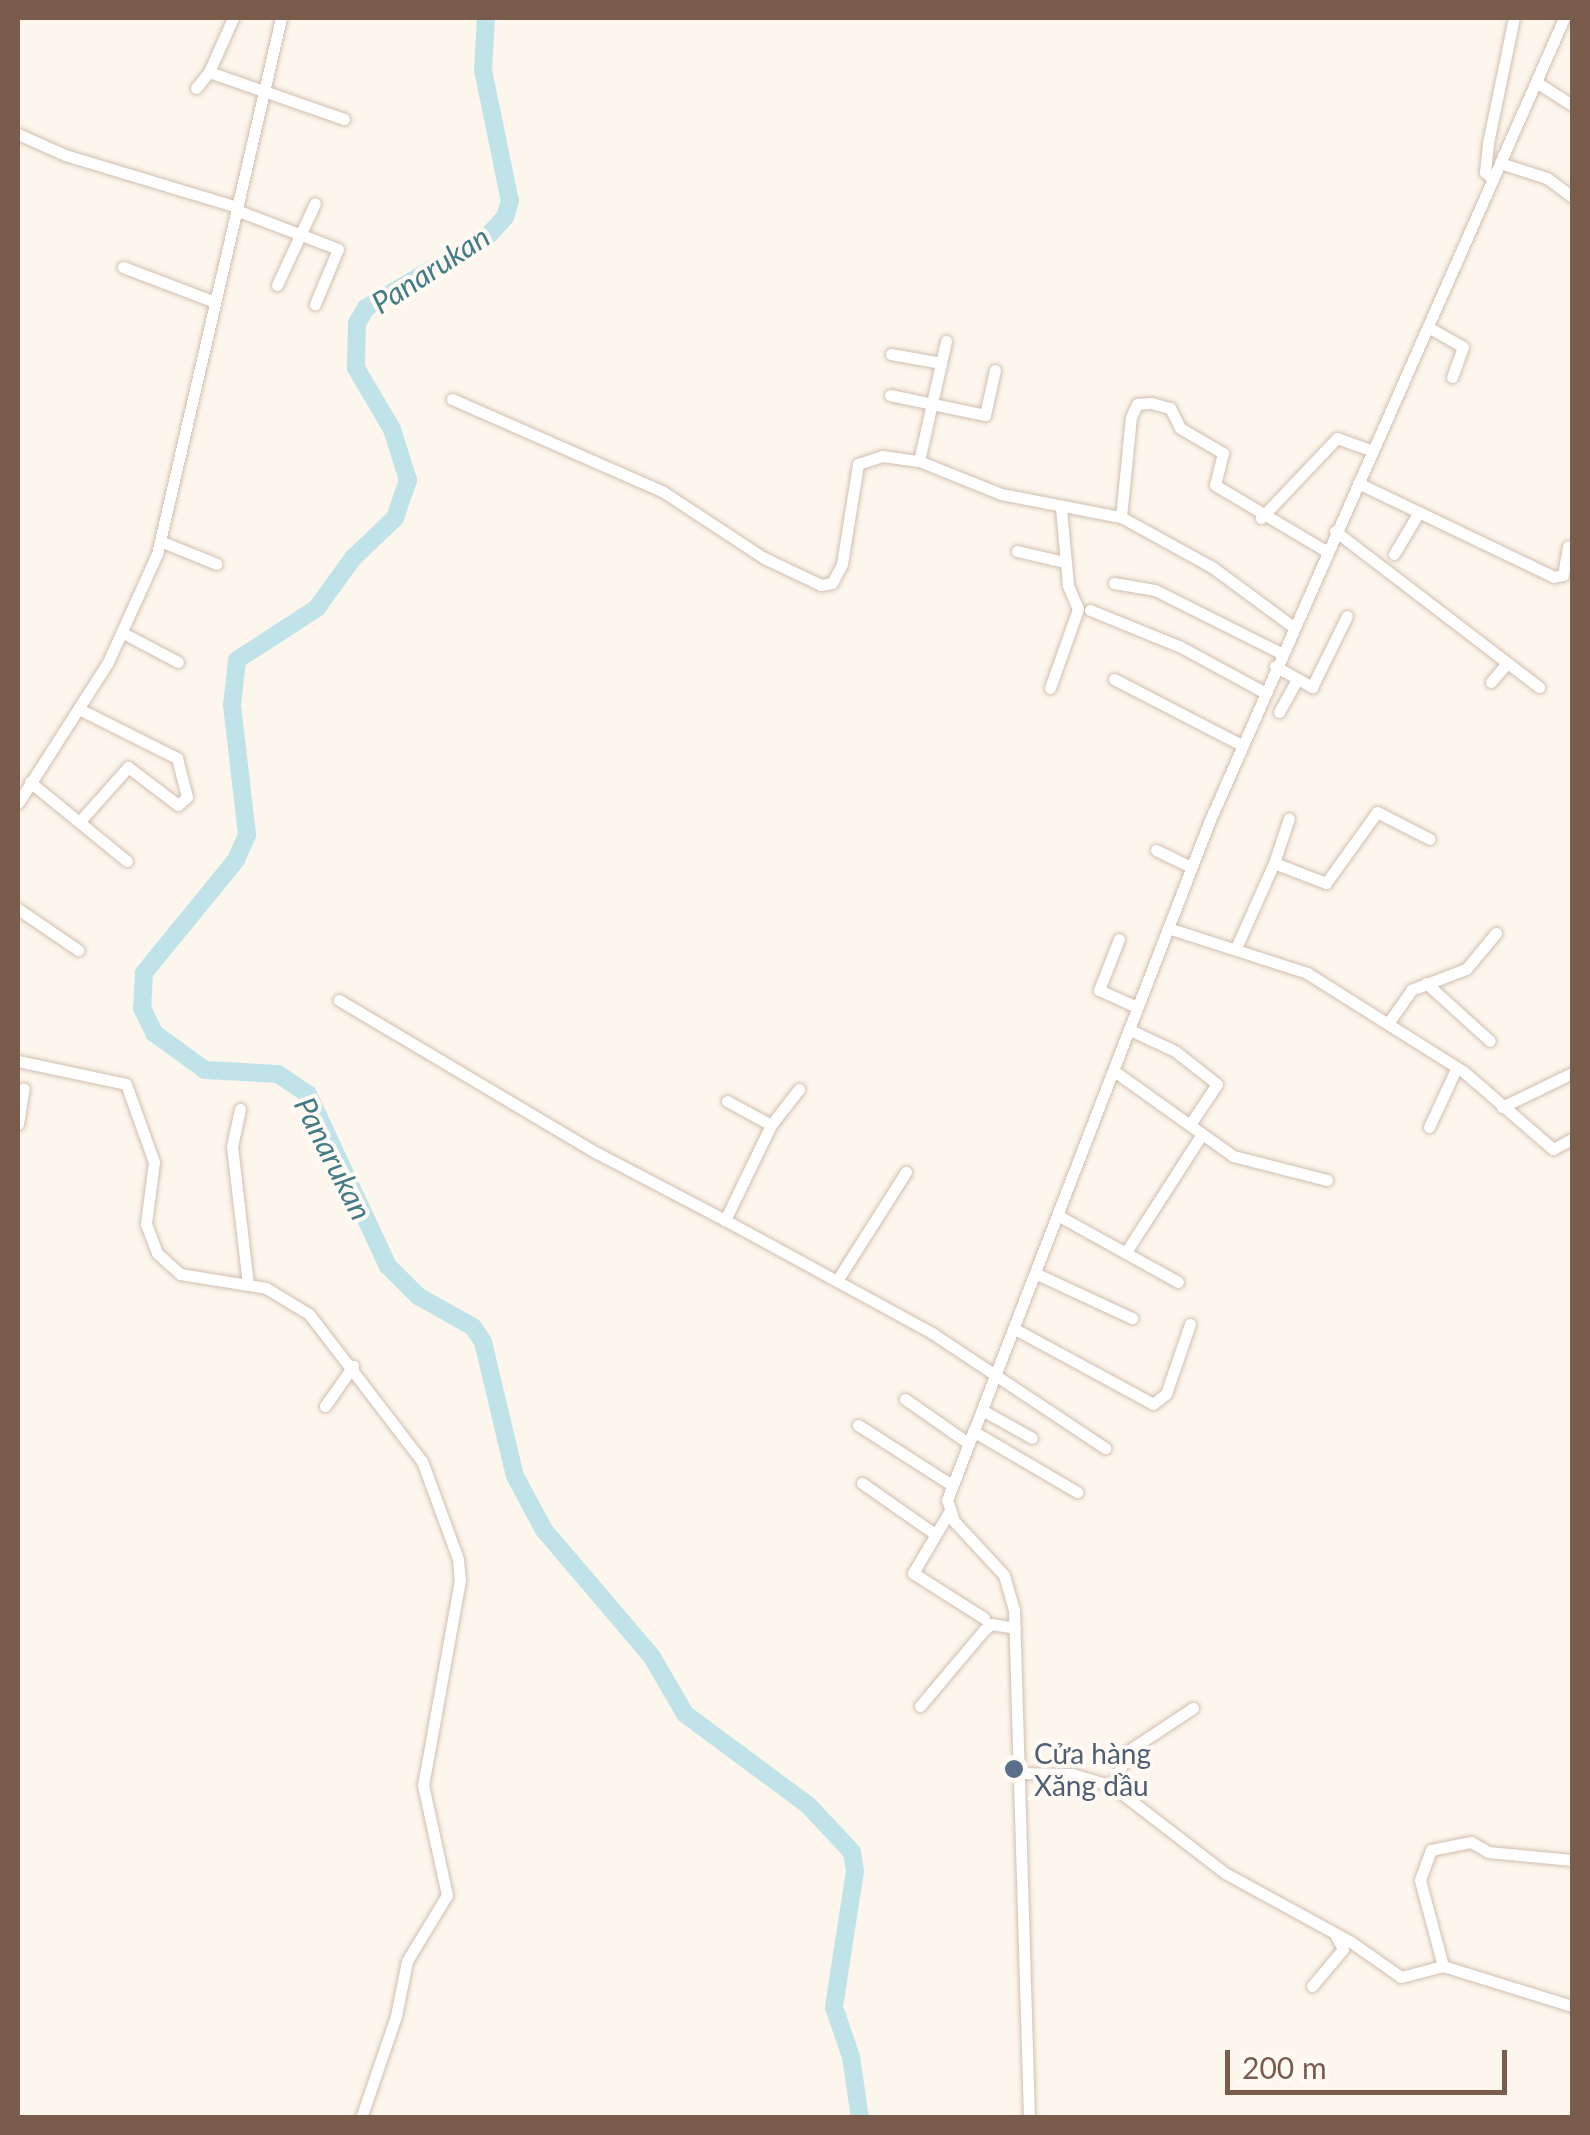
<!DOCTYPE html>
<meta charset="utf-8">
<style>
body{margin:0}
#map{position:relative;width:1590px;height:2135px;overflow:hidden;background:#fdf6ec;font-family:Lato,sans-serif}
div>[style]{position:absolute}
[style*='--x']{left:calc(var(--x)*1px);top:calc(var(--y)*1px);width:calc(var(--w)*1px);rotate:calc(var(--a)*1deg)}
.river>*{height:18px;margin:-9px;padding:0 9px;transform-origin:9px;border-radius:9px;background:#bfe3e8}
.roads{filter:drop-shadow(0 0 2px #d1beb0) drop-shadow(0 0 2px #d1beb0)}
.minor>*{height:11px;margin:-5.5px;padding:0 5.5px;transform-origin:5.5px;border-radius:5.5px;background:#fff}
.dots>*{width:28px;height:28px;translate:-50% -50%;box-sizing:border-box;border:5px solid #fffaf3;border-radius:50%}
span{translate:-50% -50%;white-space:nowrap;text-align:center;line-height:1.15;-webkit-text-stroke:8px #fffaf3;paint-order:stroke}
.service-label{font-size:28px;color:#4e5e75}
.left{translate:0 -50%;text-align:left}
.water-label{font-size:30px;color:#437c86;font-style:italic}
.frame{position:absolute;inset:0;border:20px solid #7a5c4d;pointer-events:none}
.scale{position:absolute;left:1225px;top:2050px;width:282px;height:45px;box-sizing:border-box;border:5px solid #7a5c4d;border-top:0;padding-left:12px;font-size:30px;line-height:35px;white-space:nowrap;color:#7a5c4d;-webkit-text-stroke:8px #fffaf3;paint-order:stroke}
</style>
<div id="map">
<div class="river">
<i style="--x:486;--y:18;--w:52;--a:93.3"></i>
<i style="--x:483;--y:70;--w:134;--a:78.4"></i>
<i style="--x:510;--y:201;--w:17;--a:107"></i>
<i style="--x:505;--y:217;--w:25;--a:132"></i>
<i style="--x:488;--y:236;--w:142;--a:149.5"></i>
<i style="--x:366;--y:308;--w:17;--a:121"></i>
<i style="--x:357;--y:323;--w:45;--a:91.3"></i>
<i style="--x:356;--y:368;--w:71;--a:59.5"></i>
<i style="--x:392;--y:429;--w:53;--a:72.6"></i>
<i style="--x:408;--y:480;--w:40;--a:108.9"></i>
<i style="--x:395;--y:518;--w:58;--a:136.4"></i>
<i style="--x:353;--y:558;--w:62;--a:125.8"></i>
<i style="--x:317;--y:608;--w:95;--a:147"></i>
<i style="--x:237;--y:660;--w:45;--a:96.3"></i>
<i style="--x:232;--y:705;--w:131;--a:83.4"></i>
<i style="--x:247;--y:835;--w:27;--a:114"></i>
<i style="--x:236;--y:860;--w:146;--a:129.2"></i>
<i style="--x:144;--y:973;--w:35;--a:93"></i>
<i style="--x:142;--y:1008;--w:28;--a:64"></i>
<i style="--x:154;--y:1033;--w:63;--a:36"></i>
<i style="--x:205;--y:1070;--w:73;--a:3.1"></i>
<i style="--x:278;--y:1074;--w:36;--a:34"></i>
<i style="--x:308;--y:1094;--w:190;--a:65.1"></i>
<i style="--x:388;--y:1266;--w:42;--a:45"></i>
<i style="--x:418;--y:1296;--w:63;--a:29.4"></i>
<i style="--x:473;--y:1327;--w:18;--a:56"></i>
<i style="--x:483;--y:1342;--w:138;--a:76.6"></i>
<i style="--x:515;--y:1476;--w:61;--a:61.8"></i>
<i style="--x:544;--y:1530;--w:167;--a:49.6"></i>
<i style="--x:652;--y:1657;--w:66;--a:59.9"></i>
<i style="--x:685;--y:1714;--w:153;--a:36.5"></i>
<i style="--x:808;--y:1805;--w:64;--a:46.9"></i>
<i style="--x:852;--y:1852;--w:19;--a:81"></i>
<i style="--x:855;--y:1871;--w:138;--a:98.8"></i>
<i style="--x:834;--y:2007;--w:53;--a:71.2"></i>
<i style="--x:851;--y:2057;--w:62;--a:81.6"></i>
</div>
<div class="roads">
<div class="minor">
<i style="--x:209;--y:72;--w:59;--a:-66"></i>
<i style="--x:1536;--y:82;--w:43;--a:32.6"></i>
<i style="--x:196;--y:88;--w:21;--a:-51"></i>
<i style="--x:209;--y:72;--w:143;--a:19.2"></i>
<i style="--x:18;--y:134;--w:51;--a:24.1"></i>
<i style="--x:65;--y:155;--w:180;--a:16.8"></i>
<i style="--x:1500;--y:163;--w:49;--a:17.7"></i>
<i style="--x:1547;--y:178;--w:31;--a:37"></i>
<i style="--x:1493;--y:179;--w:11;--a:-139"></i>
<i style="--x:1485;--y:172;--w:29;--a:-84"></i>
<i style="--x:1488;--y:143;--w:128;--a:-78.3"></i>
<i style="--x:236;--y:210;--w:109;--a:20.9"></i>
<i style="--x:338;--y:249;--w:60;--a:112.7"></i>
<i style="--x:123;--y:267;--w:98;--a:20.8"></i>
<i style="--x:277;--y:285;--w:90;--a:-65.1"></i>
<i style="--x:1428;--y:327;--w:40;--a:29.7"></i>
<i style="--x:1463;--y:347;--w:32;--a:110"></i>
<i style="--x:891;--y:354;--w:51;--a:10.2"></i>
<i style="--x:890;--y:395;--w:97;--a:11.9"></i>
<i style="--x:985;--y:415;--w:46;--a:-77.5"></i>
<i style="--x:452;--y:399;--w:229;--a:23.7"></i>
<i style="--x:662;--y:491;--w:122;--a:33.3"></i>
<i style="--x:764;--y:558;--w:63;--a:25.3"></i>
<i style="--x:821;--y:585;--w:11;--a:-10"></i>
<i style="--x:832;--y:583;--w:21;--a:-62"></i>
<i style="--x:842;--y:564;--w:101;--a:-80.9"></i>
<i style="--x:858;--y:464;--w:25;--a:-18"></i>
<i style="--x:882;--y:456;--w:37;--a:8"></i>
<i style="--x:919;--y:461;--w:88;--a:21.9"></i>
<i style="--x:1001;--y:494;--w:122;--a:10.9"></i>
<i style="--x:1121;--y:517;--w:104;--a:28.8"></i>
<i style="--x:1212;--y:567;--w:99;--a:36.4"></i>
<i style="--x:919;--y:461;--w:123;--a:-77.3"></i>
<i style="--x:1358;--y:483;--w:217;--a:25.6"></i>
<i style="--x:1554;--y:577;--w:9;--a:-13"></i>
<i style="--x:1563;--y:575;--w:29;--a:-80"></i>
<i style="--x:1121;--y:517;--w:100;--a:-84.3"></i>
<i style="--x:1131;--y:417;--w:14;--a:-65"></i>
<i style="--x:1137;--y:404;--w:14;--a:-4"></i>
<i style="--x:1151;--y:403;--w:20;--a:15"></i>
<i style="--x:1170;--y:408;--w:22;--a:63"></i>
<i style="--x:1180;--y:428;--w:50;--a:30.2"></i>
<i style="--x:1223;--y:453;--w:33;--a:104"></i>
<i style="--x:1215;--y:485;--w:129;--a:30.7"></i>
<i style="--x:1261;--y:518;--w:110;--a:-46.5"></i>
<i style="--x:1337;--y:438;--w:37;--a:20"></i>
<i style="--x:1335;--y:531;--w:257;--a:37.4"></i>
<i style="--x:160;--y:541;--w:61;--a:22"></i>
<i style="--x:1017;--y:551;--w:48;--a:13.2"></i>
<i style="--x:1394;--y:554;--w:49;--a:-59.2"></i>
<i style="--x:1114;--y:583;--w:42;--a:9.7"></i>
<i style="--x:1155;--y:590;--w:141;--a:26.6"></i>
<i style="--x:1090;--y:610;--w:98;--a:22.1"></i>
<i style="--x:1181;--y:647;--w:94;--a:28.5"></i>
<i style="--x:123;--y:633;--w:62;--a:27.8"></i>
<i style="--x:1275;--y:666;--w:43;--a:29.6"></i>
<i style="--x:1312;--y:687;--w:79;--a:-63.8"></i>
<i style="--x:1114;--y:679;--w:145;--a:27.4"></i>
<i style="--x:1491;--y:682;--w:25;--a:-50"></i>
<i style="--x:1050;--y:688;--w:84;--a:-70.5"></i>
<i style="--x:1078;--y:609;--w:26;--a:-113"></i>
<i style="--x:1068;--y:585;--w:77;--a:-95.2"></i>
<i style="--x:79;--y:709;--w:110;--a:26.6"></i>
<i style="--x:177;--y:758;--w:40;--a:75.6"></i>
<i style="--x:187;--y:797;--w:12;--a:138"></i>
<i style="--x:178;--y:805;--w:63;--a:-142.8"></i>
<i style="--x:128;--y:767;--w:71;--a:131.6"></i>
<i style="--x:1279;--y:712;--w:38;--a:-61"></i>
<i style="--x:30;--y:782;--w:125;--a:39.2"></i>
<i style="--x:18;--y:803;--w:167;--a:-57.4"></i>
<i style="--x:108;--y:662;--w:119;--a:-65.6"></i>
<i style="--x:157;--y:554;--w:550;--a:-76.97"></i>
<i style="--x:1156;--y:850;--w:39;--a:26"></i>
<i style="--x:1274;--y:863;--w:47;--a:-71.6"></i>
<i style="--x:18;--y:909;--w:73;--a:34.3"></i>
<i style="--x:1168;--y:928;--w:146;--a:17.9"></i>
<i style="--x:1307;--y:973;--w:186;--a:32.2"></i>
<i style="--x:1464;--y:1072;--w:118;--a:40.9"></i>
<i style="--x:1553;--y:1149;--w:21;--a:-28"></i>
<i style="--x:1119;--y:939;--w:55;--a:111.4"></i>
<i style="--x:1099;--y:990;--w:42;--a:24.1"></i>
<i style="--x:1236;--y:948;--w:93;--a:-65.9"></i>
<i style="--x:1274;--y:863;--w:56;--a:21"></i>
<i style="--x:1326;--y:883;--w:87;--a:-54.3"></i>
<i style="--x:1377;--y:812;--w:59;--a:27"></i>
<i style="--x:1426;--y:983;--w:86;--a:42.2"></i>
<i style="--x:339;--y:1000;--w:300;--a:30.7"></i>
<i style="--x:597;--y:1153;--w:144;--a:27.6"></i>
<i style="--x:1389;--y:1022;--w:39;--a:-55"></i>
<i style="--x:1411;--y:990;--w:59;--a:-20.9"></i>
<i style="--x:1466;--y:969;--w:47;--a:-50.2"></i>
<i style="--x:1130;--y:1030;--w:50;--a:25"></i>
<i style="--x:1175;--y:1051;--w:53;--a:38.2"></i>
<i style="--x:1217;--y:1084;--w:47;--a:123.7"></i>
<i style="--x:18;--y:1061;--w:110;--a:12"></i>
<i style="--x:126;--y:1084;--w:83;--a:70.3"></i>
<i style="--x:154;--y:1162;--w:63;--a:97.4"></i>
<i style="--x:146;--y:1224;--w:31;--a:69"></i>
<i style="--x:157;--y:1253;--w:31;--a:42"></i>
<i style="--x:180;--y:1274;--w:87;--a:9.2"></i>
<i style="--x:266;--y:1288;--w:50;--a:31.2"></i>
<i style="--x:309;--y:1314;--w:185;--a:52.5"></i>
<i style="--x:422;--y:1461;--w:104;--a:69.8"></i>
<i style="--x:458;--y:1559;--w:21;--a:85"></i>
<i style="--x:460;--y:1580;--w:208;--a:100.2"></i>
<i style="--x:423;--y:1785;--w:113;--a:77.7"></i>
<i style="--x:447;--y:1895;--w:77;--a:121.2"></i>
<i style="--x:407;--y:1961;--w:56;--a:101.3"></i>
<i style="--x:396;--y:2016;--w:108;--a:108.9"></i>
<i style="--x:1114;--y:1071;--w:146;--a:35.5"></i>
<i style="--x:1233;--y:1156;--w:97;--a:14.3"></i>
<i style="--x:799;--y:1089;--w:46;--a:127.9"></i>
<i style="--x:771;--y:1125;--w:106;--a:115.8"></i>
<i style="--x:725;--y:1220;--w:236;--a:28.6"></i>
<i style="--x:932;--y:1333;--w:208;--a:33.6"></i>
<i style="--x:727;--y:1101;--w:50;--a:28.6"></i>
<i style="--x:1502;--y:1107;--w:78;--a:-25.9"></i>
<i style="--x:240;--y:1109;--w:38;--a:102"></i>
<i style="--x:232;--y:1146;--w:139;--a:83.4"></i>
<i style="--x:18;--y:1124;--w:36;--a:-81"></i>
<i style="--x:1429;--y:1127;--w:66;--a:-65"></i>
<i style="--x:1059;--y:1216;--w:136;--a:29"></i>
<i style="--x:1126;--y:1252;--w:140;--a:-57.2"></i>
<i style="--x:1037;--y:1274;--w:105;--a:24.9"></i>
<i style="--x:838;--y:1279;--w:127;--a:-57.6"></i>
<i style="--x:1015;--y:1329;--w:157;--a:28.5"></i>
<i style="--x:1153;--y:1404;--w:16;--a:-38"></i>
<i style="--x:1166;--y:1394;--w:74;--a:-71.1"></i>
<i style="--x:905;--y:1399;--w:77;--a:34.9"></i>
<i style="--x:325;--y:1406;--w:49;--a:-55"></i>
<i style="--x:982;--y:1410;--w:57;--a:29.2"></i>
<i style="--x:858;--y:1425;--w:112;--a:32.6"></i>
<i style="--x:973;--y:1431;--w:121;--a:30.4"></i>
<i style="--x:862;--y:1483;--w:85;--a:35"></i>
<i style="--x:949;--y:1512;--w:71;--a:120.5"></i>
<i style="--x:913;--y:1573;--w:84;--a:32.4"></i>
<i style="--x:920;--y:1706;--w:99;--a:-49.9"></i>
<i style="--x:984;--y:1630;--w:9;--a:-41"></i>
<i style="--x:991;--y:1624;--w:24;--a:9"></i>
<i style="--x:1017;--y:1773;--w:55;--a:1"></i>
<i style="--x:1072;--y:1774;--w:42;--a:16.7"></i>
<i style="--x:1112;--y:1786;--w:143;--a:37.6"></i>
<i style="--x:1225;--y:1873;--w:144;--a:28.7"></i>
<i style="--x:1351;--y:1942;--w:61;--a:35"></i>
<i style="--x:1401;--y:1977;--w:43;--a:-14.7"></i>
<i style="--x:1443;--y:1966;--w:135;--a:17.2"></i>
<i style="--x:1112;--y:1786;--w:38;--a:-65"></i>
<i style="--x:1128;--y:1751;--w:78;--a:-33.5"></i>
<i style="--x:1443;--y:1966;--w:89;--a:-105"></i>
<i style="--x:1420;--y:1880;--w:32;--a:-70"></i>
<i style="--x:1431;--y:1850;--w:41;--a:-11.3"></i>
<i style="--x:1471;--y:1842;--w:20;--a:30"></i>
<i style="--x:1488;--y:1852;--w:84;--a:5.4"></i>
<i style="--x:1312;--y:1986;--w:48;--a:-50"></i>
<i style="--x:1343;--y:1949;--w:15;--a:-118"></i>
<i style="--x:1029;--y:2118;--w:508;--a:-91.69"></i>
<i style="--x:1014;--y:1610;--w:36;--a:-106"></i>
<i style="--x:1004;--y:1575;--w:74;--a:-132.8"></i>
<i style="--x:954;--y:1521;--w:22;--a:-108"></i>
<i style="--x:947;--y:1500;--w:729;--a:-68.86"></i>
<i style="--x:1210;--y:820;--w:877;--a:-66.18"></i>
</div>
</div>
<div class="dots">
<i style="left:1014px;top:1769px;background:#5c6f8a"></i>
</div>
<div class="service-label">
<span class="left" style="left:1034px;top:1769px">Cửa hàng<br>Xăng dầu</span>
</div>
<div class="water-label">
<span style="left:430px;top:269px;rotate:-33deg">Panarukan</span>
<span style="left:334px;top:1158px;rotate:63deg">Panarukan</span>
</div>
<div class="frame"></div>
<div class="scale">200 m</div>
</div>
